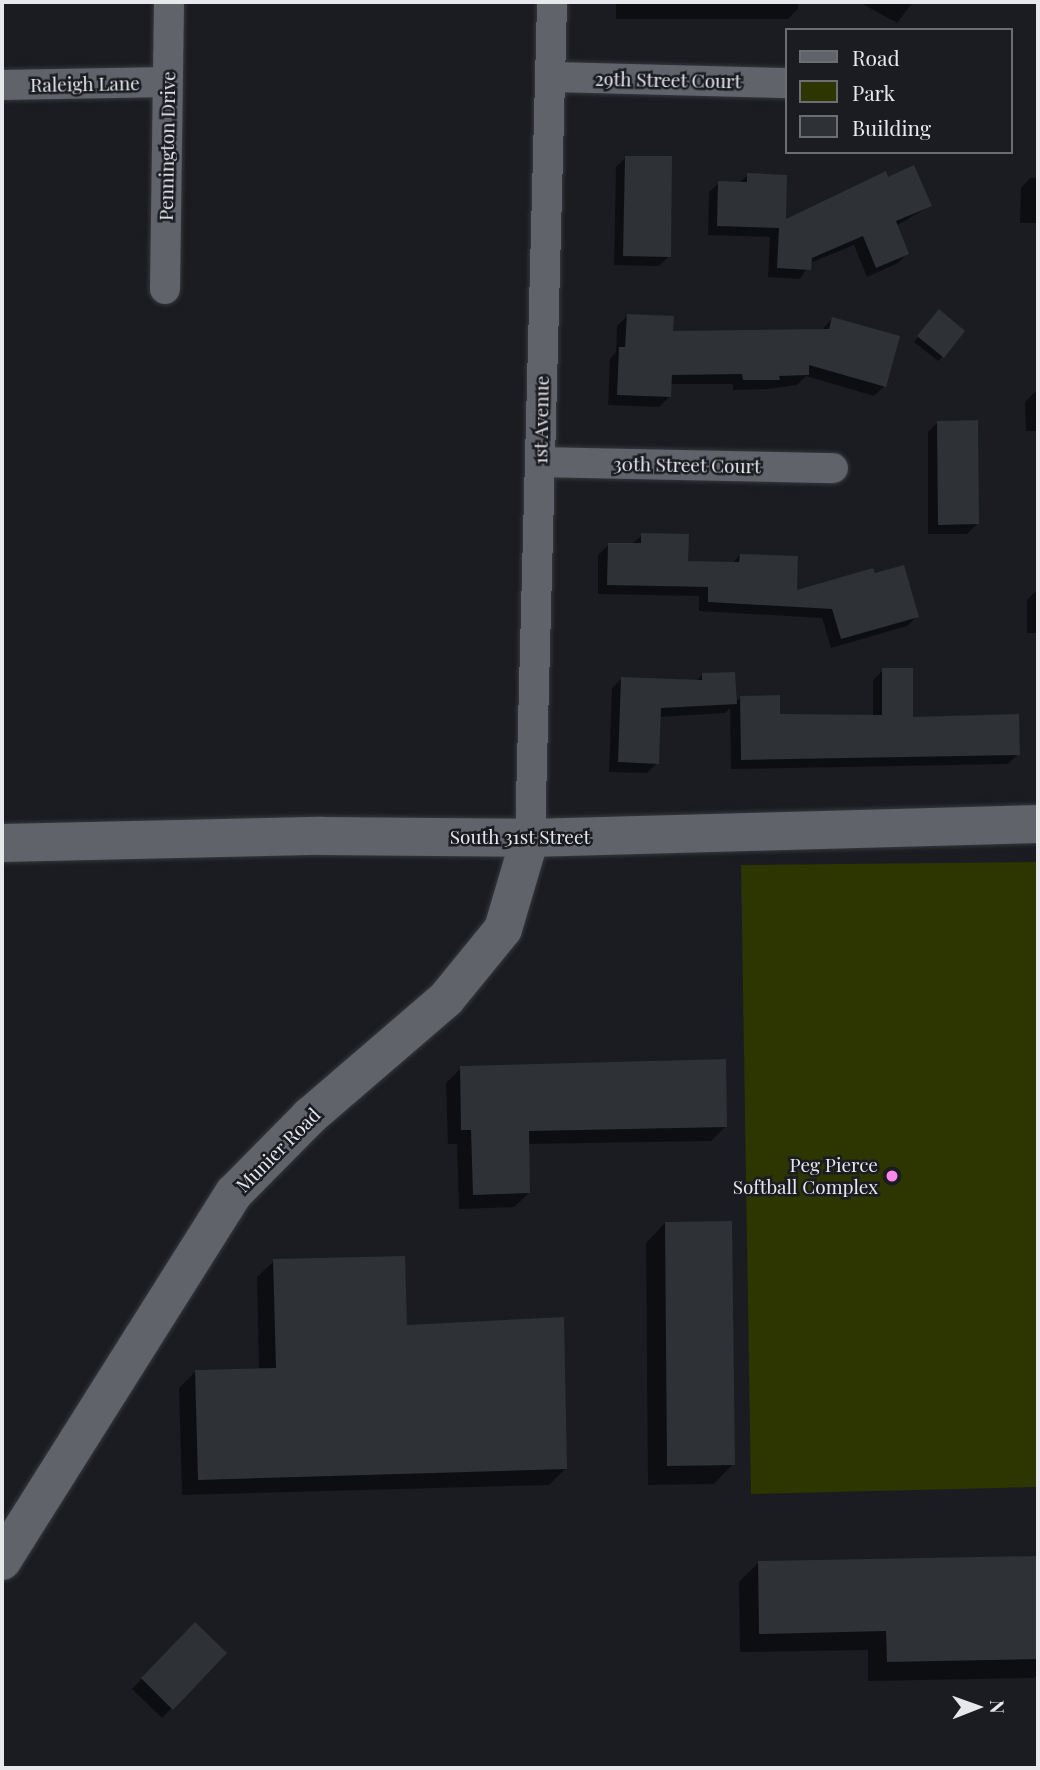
<!DOCTYPE html>
<style>
body{margin:0}
#map{position:relative;width:1040px;height:1770px;overflow:hidden;background:#1a1c21;font-family:"Playfair Display",serif}
div>[style]{position:absolute}
[style*='--x']{left:calc(var(--x)*1px);top:calc(var(--y)*1px);width:calc(var(--w)*1px);rotate:calc(var(--a)*1deg)}
.green>*{inset:0;background:#2d3501}
.shadow>*{inset:0;background:#0007}
.building>*{inset:0;background:#2e3136}
.roads{filter:drop-shadow(0 0 2px #36383c) drop-shadow(0 0 2px #36383c)}
.minor>*{height:30px;margin:-15px;padding:0 15px;transform-origin:15px;border-radius:15px;background:#606369}
.tertiary>*{height:38px;margin:-19px;padding:0 19px;transform-origin:19px;border-radius:19px;background:#606369}
.dots>*{width:19px;height:19px;translate:-50% -50%;box-sizing:border-box;border:4px solid #1a1c21;border-radius:50%}
span{translate:-50% -50%;white-space:nowrap;text-align:center;line-height:1.15;-webkit-text-stroke:5px #1a1c21;paint-order:stroke}
.street-label{font-size:19px;color:#e6e8eb}
.poi-label{font-size:19px;color:#e6e8eb}
.right{translate:-100% -50%;text-align:right}
.frame{position:absolute;inset:0;border:4px solid #e6e8eb;pointer-events:none}
.legend{position:absolute;left:785px;top:28px;width:228px;height:126px;box-sizing:border-box;background:#1a1c21;border:2px solid #6c6e72;margin:0;padding:9px 12px;list-style:none;font-size:21px;color:#e6e8eb}
.legend li{display:flex;align-items:center;gap:14px;height:35px}
.legend b{width:35px;border:2px solid #6c6e72}
.north{position:absolute;left:942px;top:1672px;width:70px;height:70px;-webkit-text-stroke:5px #1a1c21;paint-order:stroke;rotate:89deg;font-size:19px;font-weight:700;line-height:28px;text-align:center;color:#e6e8eb}
.north::after{content:'';display:block;margin:auto;width:24px;height:32px;background:#e6e8eb;clip-path:polygon(50% 0,100% 100%,50% 72%,0 100%)}
</style>
<div id="map">
<div class="green">
<i style="clip-path:polygon(1038px 862px,1038px 1487px,751px 1494px,741px 865px)"></i>
</div>
<div class="shadow">
<i style="clip-path:polygon(616px 2px,798px 2px,798px 9px,788px 19px,616px 19px)"></i>
<i style="clip-path:polygon(859px 2px,913px 2px,897px 23px)"></i>
<i style="clip-path:polygon(626px 157px,669px 256px,659px 266px,614px 265px,616px 167px)"></i>
<i style="clip-path:polygon(748px 175px,784px 221px,887px 179px,930px 206px,896px 226px,907px 254px,898px 263px,867px 277px,854px 245px,810px 263px,800px 279px,768px 277px,770px 237px,708px 235px,709px 192px,719px 183px,739px 183px)"></i>
<i style="clip-path:polygon(1030px 178px,1038px 178px,1038px 223px,1020px 223px,1021px 188px)"></i>
<i style="clip-path:polygon(627px 316px,671px 332px,822px 330px,832px 319px,884px 386px,874px 396px,806px 376px,797px 385px,768px 389px,733px 390px,733px 384px,669px 384px,669px 397px,659px 407px,608px 405px,610px 359px,616px 352px,617px 326px)"></i>
<i style="clip-path:polygon(935px 316px,942px 357px,938px 361px,914px 342px)"></i>
<i style="clip-path:polygon(1035px 392px,1038px 392px,1038px 431px,1026px 431px,1025px 402px)"></i>
<i style="clip-path:polygon(938px 422px,977px 524px,967px 534px,928px 534px,928px 432px)"></i>
<i style="clip-path:polygon(642px 535px,686px 562px,732px 564px,740px 555px,795px 592px,874px 575px,917px 616px,907px 626px,831px 648px,822px 618px,699px 611px,699px 596px,598px 594px,598px 555px,608px 545px,631px 545px)"></i>
<i style="clip-path:polygon(1037px 590px,1038px 633px,1027px 633px,1027px 600px)"></i>
<i style="clip-path:polygon(883px 670px,912px 718px,1018px 754px,1008px 764px,731px 769px,730px 708px,725px 713px,659px 717px,657px 763px,647px 773px,609px 772px,612px 688px,622px 678px,696px 681px,702px 675px,735px 703px,740px 698px,778px 716px,873px 716px,873px 680px)"></i>
<i style="clip-path:polygon(461px 1068px,725px 1127px,711px 1141px,527px 1144px,529px 1193px,514px 1207px,459px 1209px,457px 1144px,448px 1144px,446px 1083px)"></i>
<i style="clip-path:polygon(665px 1223px,733px 1464px,714px 1484px,648px 1485px,646px 1243px)"></i>
<i style="clip-path:polygon(274px 1261px,405px 1326px,566px 1468px,549px 1485px,182px 1495px,179px 1388px,195px 1372px,259px 1370px,257px 1277px)"></i>
<i style="clip-path:polygon(1038px 1558px,1038px 1674px,1034px 1678px,868px 1681px,868px 1650px,740px 1652px,739px 1582px,758px 1563px)"></i>
<i style="clip-path:polygon(195px 1624px,225px 1653px,162px 1718px,132px 1689px)"></i>
</div>
<div class="building">
<i style="clip-path:polygon(625px 156px,672px 156px,671px 257px,623px 256px)"></i>
<i style="clip-path:polygon(914px 165px,932px 206px,896px 221px,909px 254px,876px 268px,863px 236px,812px 258px,811px 270px,777px 268px,779px 228px,717px 226px,718px 181px,747px 182px,747px 173px,787px 175px,786px 219px,886px 171px,888px 177px)"></i>
<i style="clip-path:polygon(939px 309px,965px 331px,944px 358px,917px 336px)"></i>
<i style="clip-path:polygon(627px 314px,674px 316px,673px 331px,829px 329px,832px 317px,900px 336px,886px 387px,809px 365px,809px 375px,779px 376px,780px 380px,743px 380px,742px 374px,672px 375px,671px 397px,617px 395px,619px 347px,625px 347px)"></i>
<i style="clip-path:polygon(978px 420px,979px 524px,938px 525px,937px 421px)"></i>
<i style="clip-path:polygon(641px 533px,689px 534px,688px 561px,739px 562px,740px 554px,798px 556px,797px 590px,873px 568px,875px 573px,904px 565px,919px 617px,841px 639px,832px 609px,708px 602px,708px 587px,607px 585px,608px 543px,641px 543px)"></i>
<i style="clip-path:polygon(882px 668px,913px 668px,913px 717px,1019px 714px,1020px 755px,741px 760px,740px 696px,780px 695px,780px 714px,882px 715px)"></i>
<i style="clip-path:polygon(735px 672px,737px 704px,661px 708px,659px 764px,618px 762px,621px 677px,702px 680px,702px 673px)"></i>
<i style="clip-path:polygon(726px 1059px,727px 1127px,529px 1131px,530px 1193px,473px 1195px,471px 1130px,461px 1130px,460px 1066px)"></i>
<i style="clip-path:polygon(732px 1221px,735px 1465px,667px 1466px,665px 1222px)"></i>
<i style="clip-path:polygon(405px 1256px,407px 1325px,564px 1317px,567px 1469px,198px 1480px,195px 1370px,276px 1368px,273px 1259px)"></i>
<i style="clip-path:polygon(1038px 1556px,1038px 1659px,887px 1662px,886px 1631px,759px 1634px,758px 1561px)"></i>
<i style="clip-path:polygon(195px 1622px,227px 1653px,173px 1710px,141px 1678px)"></i>
</div>
<div class="roads">
<div class="minor">
<i style="--x:550;--y:77;--w:236;--a:1.5"></i>
<i style="--x:2;--y:85;--w:165;--a:-1"></i>
<i style="--x:165;--y:289;--w:287;--a:-89.2"></i>
<i style="--x:540;--y:462;--w:293;--a:1.2"></i>
<i style="--x:530;--y:838;--w:836;--a:-88.49"></i>
</div>
<div class="tertiary">
<i style="--x:2;--y:843;--w:319;--a:-1.3"></i>
<i style="--x:321;--y:836;--w:209;--a:0.5"></i>
<i style="--x:530;--y:838;--w:508;--a:-1.58"></i>
<i style="--x:2;--y:1561;--w:435;--a:-57.8"></i>
<i style="--x:234;--y:1193;--w:108;--a:-45.4"></i>
<i style="--x:310;--y:1116;--w:179;--a:-40.7"></i>
<i style="--x:446;--y:999;--w:90;--a:-50.8"></i>
<i style="--x:503;--y:929;--w:95;--a:-73.5"></i>
</div>
</div>
<div class="dots">
<i style="left:892px;top:1176px;background:#f987e8"></i>
</div>
<div class="street-label">
<span style="left:668px;top:80px;rotate:1deg">29th Street Court</span>
<span style="left:85px;top:84px;rotate:-1deg">Raleigh Lane</span>
<span style="left:167px;top:146px;rotate:-89deg">Pennington Drive</span>
<span style="left:541px;top:420px;rotate:-89deg">1st Avenue</span>
<span style="left:687px;top:465px;rotate:1deg">30th Street Court</span>
<span style="left:520px;top:837px">South 31st Street</span>
<span style="left:278px;top:1150px;rotate:-45deg">Munier Road</span>
</div>
<div class="poi-label">
<span class="right" style="left:878px;top:1176px">Peg Pierce<br>Softball Complex</span>
</div>
<div class="frame"></div>
<ul class="legend">
<li><b style="height:9px;background:#606369"></b>Road</li>
<li><b style="height:19px;background:#2d3501"></b>Park</li>
<li><b style="height:19px;background:#2e3136"></b>Building</li>
</ul>
<div class="north">N</div>
</div>
